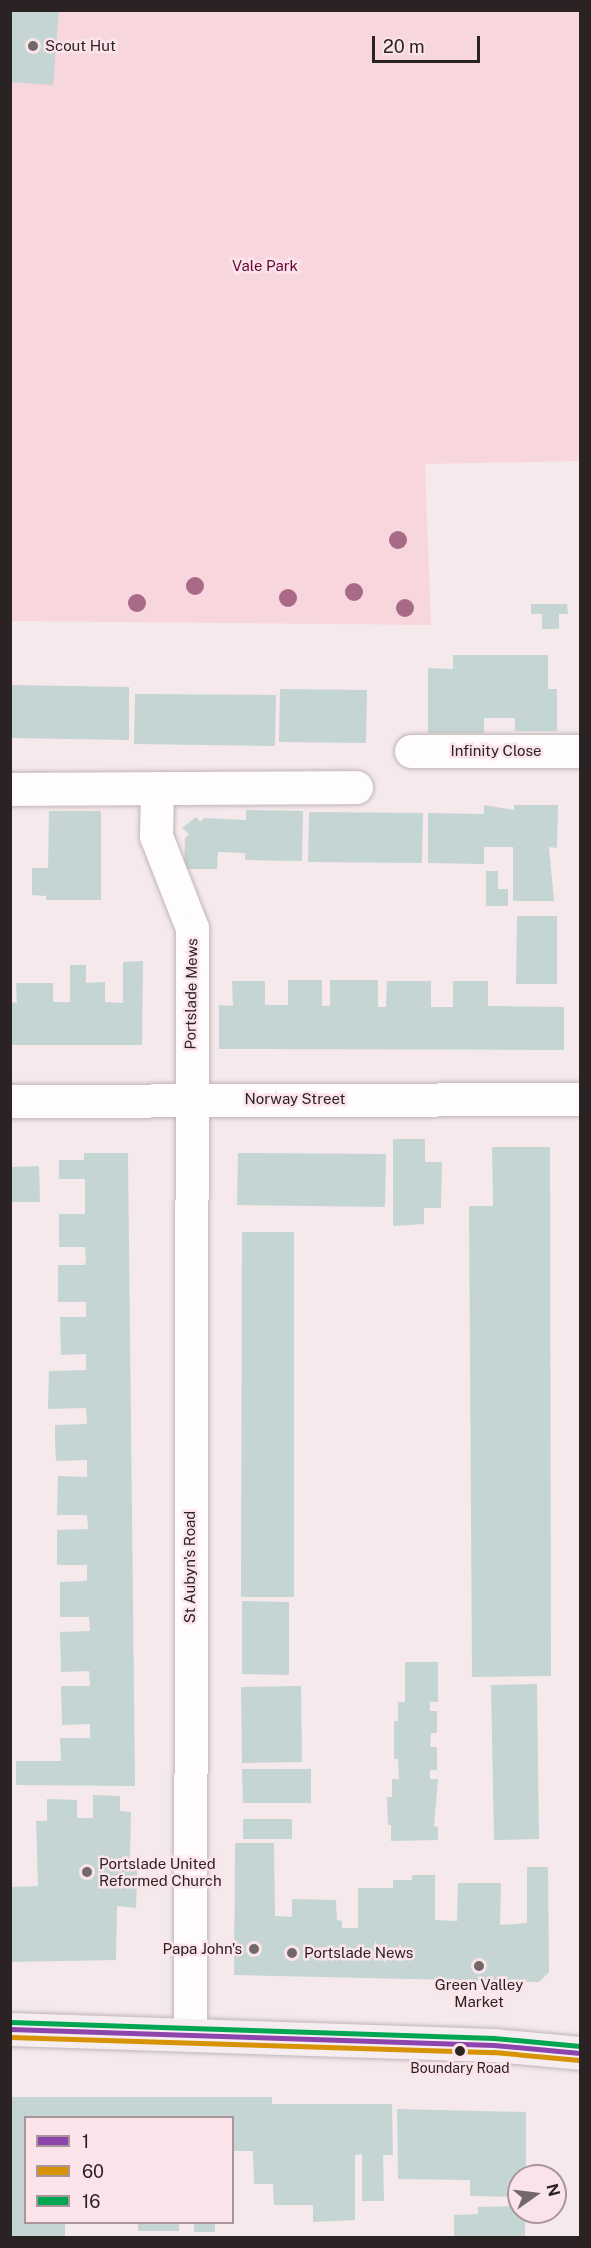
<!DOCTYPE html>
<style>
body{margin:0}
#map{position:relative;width:591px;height:2248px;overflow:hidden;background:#f6e9ec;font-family:"Public Sans",sans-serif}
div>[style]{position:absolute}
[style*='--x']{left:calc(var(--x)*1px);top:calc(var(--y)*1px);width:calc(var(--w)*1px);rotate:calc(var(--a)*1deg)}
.green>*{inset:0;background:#f8d6de}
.building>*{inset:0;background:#c4d5d4}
.roads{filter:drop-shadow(0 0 2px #c0b5b8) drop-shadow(0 0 2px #c0b5b8)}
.minor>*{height:33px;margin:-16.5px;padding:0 16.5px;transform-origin:16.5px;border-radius:16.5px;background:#fefcfc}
.major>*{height:33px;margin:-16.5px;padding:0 16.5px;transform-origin:16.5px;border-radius:16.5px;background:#f5edef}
.bus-1>*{height:4.5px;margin:-2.25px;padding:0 2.25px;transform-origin:2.25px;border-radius:2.25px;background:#8e44ad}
.bus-2>*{height:4.5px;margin:-2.25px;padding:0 2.25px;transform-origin:2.25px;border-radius:2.25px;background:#d89205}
.bus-3>*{height:4.5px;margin:-2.25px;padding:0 2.25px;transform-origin:2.25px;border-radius:2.25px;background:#00a651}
.trees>*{width:18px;height:18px;margin:-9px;border-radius:50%;background:#a86a86}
.dots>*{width:16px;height:16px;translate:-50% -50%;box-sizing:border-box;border:3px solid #fbe4e9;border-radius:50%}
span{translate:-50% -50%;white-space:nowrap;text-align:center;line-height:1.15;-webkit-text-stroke:5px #fbe4e9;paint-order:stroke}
.bus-label{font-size:14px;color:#2b2224}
.poi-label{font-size:15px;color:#2b2224}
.left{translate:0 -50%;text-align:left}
.right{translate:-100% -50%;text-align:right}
.park-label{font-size:15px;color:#690333}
.street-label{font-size:15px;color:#2b2224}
.frame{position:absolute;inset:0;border:12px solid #2b2224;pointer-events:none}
.legend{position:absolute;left:24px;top:2116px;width:210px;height:108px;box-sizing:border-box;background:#fbe4e9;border:2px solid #a8969a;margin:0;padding:8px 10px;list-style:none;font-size:18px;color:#2b2224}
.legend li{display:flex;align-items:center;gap:12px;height:30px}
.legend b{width:30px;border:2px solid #a8969a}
.north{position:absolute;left:507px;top:2164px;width:60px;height:60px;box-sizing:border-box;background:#fbe4e9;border:2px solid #a8969a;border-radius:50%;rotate:76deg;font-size:16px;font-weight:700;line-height:24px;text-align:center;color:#2b2224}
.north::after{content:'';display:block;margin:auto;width:21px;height:27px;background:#72686a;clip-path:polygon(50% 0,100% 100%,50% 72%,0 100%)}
.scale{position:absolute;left:372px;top:36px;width:108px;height:27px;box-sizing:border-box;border:3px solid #2b2224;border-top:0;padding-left:8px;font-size:18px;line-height:21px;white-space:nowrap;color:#2b2224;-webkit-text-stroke:4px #fbe4e9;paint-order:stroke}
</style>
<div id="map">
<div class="green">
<i style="clip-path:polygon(11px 11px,580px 11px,580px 461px,425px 464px,431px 625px,11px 621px)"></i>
</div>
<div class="building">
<i style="clip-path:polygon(10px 10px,59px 10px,53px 85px,10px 82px)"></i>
<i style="clip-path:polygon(531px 604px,567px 604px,568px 614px,559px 614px,559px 629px,542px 629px,542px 614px,531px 614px)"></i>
<i style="clip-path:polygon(453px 655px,548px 655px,548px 689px,557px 689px,557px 731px,515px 731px,515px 718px,484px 718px,484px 733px,428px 733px,428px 668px,453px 669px)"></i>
<i style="clip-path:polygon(10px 685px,129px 687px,129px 740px,10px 738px)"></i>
<i style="clip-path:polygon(280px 689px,367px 690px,366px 743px,279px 742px)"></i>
<i style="clip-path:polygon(135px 694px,276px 695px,275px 746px,134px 744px)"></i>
<i style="clip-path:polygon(484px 805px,514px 810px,514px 805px,558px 805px,557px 848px,549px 847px,554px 901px,513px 901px,513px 847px,484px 847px,484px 864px,428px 863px,428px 813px,484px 814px)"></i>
<i style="clip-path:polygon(246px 810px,303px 811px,302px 861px,245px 860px,245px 853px,218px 852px,217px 869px,184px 869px,185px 838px,189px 834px,182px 828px,196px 817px,200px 822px,204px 818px,246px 820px)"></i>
<i style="clip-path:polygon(49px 811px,101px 811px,101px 900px,46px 900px,46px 896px,32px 895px,32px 868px,48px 868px)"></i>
<i style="clip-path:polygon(309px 812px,423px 813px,422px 863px,308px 862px)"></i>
<i style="clip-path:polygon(486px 871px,498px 871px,498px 889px,508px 889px,508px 906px,486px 906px)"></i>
<i style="clip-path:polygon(517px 916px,557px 916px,557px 984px,516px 984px)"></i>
<i style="clip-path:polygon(143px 961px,142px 1045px,10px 1045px,10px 1002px,17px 1003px,16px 983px,53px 983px,53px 1002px,70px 1002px,70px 965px,86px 965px,86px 983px,105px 982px,105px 1002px,123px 1003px,123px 962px)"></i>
<i style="clip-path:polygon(288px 980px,322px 980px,322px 1006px,330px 1006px,330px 980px,378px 980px,378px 1007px,386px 1007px,387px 981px,431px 981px,431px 1007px,453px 1007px,453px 981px,488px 981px,488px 1006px,564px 1007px,564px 1050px,219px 1049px,219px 1005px,233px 1006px,232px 981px,265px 981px,265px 1005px,288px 1005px)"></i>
<i style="clip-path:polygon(393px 1139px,425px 1139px,425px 1162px,442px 1162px,441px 1208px,424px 1208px,424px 1224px,393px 1226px)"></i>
<i style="clip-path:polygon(492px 1147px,550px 1147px,551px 1676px,472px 1677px,469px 1206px,493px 1206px)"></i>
<i style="clip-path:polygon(84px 1153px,128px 1153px,135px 1786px,16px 1785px,16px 1761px,61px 1761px,60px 1738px,90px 1738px,90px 1724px,62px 1725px,61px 1686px,90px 1686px,89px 1671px,61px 1672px,60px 1632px,90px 1631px,89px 1617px,60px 1617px,60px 1582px,87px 1581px,87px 1565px,57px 1565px,57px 1530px,88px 1529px,87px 1515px,57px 1515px,58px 1476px,87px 1477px,87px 1460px,56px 1461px,55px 1442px,55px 1425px,87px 1424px,86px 1408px,48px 1409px,49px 1371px,86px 1370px,86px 1354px,61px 1355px,60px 1317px,86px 1317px,86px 1302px,58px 1302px,58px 1265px,85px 1265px,86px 1259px,85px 1247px,59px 1247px,59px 1214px,85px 1214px,85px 1179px,59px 1179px,59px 1160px,84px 1160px)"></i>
<i style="clip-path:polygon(238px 1153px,386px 1154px,385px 1207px,237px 1205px)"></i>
<i style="clip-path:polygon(39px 1166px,40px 1202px,10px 1202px,10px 1167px)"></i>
<i style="clip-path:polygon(242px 1232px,294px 1232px,294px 1597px,241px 1597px)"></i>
<i style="clip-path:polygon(242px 1601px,289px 1602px,289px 1675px,242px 1674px)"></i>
<i style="clip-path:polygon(405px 1662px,438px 1662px,438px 1702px,430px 1702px,430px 1711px,437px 1711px,437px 1733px,431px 1733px,430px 1747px,437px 1747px,437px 1770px,430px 1770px,430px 1779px,438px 1779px,434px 1826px,438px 1827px,438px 1840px,391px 1841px,391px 1825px,388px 1825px,387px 1797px,392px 1797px,392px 1779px,399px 1779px,398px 1759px,394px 1759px,394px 1721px,398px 1721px,398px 1702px,405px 1702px)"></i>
<i style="clip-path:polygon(537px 1684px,539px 1839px,494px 1840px,491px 1685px)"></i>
<i style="clip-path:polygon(301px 1686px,302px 1762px,242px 1763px,241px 1687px)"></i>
<i style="clip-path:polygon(242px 1769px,311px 1769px,311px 1803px,243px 1803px)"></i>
<i style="clip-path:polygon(93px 1795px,120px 1796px,120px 1811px,131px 1812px,130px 1859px,138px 1858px,136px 1908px,117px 1906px,116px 1960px,10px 1962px,10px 1887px,38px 1886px,36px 1821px,47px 1821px,47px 1799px,77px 1800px,77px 1818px,93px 1818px)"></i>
<i style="clip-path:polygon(243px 1819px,292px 1819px,292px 1839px,243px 1839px)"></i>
<i style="clip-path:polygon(235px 1843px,274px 1843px,275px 1916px,292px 1917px,292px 1899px,336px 1900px,337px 1920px,342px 1921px,342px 1928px,358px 1928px,358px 1888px,393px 1888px,393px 1880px,412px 1880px,412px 1875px,435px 1875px,435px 1920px,457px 1921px,458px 1883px,501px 1883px,500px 1925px,527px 1923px,527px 1867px,548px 1867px,549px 1972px,539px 1982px,234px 1975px)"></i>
<i style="clip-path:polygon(10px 2097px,272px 2097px,272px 2104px,392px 2104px,393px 2155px,383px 2155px,384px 2201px,362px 2201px,362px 2154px,355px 2155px,355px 2220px,313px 2222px,313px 2205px,274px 2205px,273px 2184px,254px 2184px,253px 2151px,232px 2151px,232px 2118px,26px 2118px,26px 2223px,65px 2223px,65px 2238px,10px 2238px)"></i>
<i style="clip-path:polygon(397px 2109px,526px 2112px,526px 2169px,521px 2169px,517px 2197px,470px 2196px,470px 2180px,398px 2179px)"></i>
<i style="clip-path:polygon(519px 2206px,519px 2212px,525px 2212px,525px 2238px,454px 2238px,454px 2215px,478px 2214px,478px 2207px)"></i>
<i style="clip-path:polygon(138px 2223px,179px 2223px,179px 2231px,138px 2231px)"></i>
<i style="clip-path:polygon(194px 2223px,215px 2223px,215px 2232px,194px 2232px)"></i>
</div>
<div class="roads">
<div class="minor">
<i style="--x:411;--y:751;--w:169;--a:0"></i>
<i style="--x:157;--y:788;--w:48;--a:91.2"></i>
<i style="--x:156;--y:836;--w:99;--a:68.6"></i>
<i style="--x:192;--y:928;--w:1107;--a:90.1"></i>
<i style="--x:10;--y:789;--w:346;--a:-0.3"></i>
<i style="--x:10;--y:1101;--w:570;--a:-0.2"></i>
</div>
<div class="major">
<i style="--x:10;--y:2029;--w:484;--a:1.9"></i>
<i style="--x:494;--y:2045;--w:86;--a:5.3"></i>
</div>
</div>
<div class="bus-1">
<i style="--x:10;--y:2029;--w:484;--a:1.9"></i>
<i style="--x:494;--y:2045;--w:86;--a:5.3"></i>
</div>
<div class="bus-2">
<i style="--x:10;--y:2037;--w:484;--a:1.8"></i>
<i style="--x:494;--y:2052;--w:85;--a:5.4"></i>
</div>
<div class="bus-3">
<i style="--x:10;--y:2022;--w:484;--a:1.9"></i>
<i style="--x:494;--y:2038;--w:86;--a:5.3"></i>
</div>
<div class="trees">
<i style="left:398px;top:540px"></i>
<i style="left:195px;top:586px"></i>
<i style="left:354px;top:592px"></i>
<i style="left:288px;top:598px"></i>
<i style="left:137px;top:603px"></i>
<i style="left:405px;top:608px"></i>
</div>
<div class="dots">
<i style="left:33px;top:46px;background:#72686a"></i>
<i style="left:87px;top:1872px;background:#72686a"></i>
<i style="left:254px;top:1949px;background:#72686a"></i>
<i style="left:292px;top:1953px;background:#72686a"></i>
<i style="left:479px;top:1966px;background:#72686a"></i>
<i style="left:460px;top:2051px;background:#2b2224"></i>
</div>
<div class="bus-label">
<span style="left:460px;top:2068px">Boundary Road</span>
</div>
<div class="poi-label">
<span class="left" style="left:45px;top:46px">Scout Hut</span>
<span class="left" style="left:99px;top:1872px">Portslade United<br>Reformed Church</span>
<span class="right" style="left:242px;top:1949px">Papa John's</span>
<span class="left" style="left:304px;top:1953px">Portslade News</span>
<span style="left:479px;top:1993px">Green Valley<br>Market</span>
</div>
<div class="park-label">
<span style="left:265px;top:266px">Vale Park</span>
</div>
<div class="street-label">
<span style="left:496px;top:751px">Infinity Close</span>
<span style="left:191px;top:994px;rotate:-89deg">Portslade Mews</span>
<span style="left:295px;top:1099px">Norway Street</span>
<span style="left:190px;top:1567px;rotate:-90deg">St Aubyn's Road</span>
</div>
<div class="frame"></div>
<ul class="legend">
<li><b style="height:8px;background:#8e44ad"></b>1</li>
<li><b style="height:8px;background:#d89205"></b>60</li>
<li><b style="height:8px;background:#00a651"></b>16</li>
</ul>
<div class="north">N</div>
<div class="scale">20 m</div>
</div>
